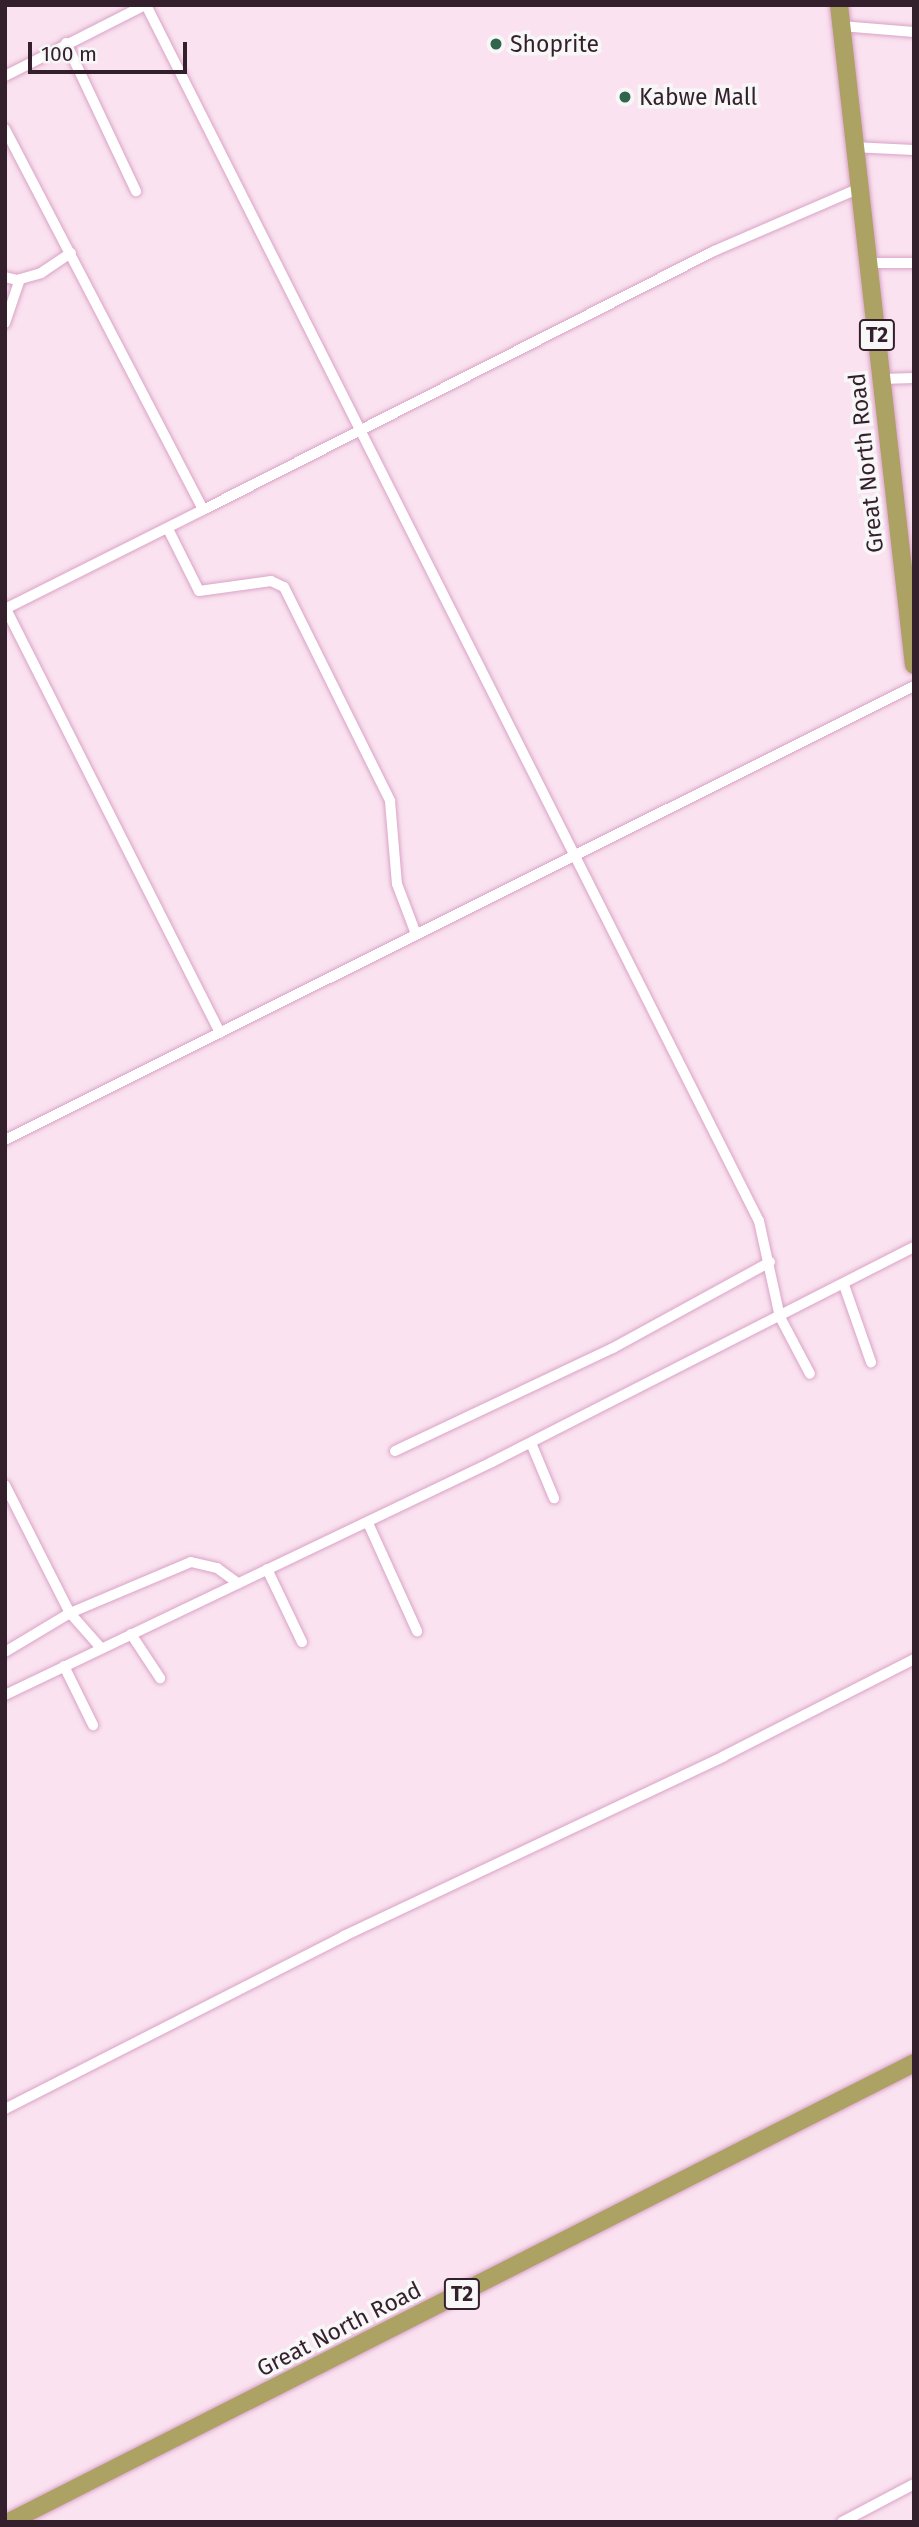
<!DOCTYPE html>
<style>
body{margin:0}
#map{position:relative;width:919px;height:2527px;overflow:hidden;background:#fae2f0;font-family:"Fira Sans",sans-serif}
div>[style]{position:absolute}
[style*='--x']{left:calc(var(--x)*1px);top:calc(var(--y)*1px);width:calc(var(--w)*1px);rotate:calc(var(--a)*1deg)}
.roads{filter:drop-shadow(0 0 2px #daa3c6) drop-shadow(0 0 2px #daa3c6)}
.minor>*{height:10px;margin:-5px;padding:0 5px;transform-origin:5px;border-radius:5px;background:#fff}
.trunk>*{height:18px;margin:-9px;padding:0 9px;transform-origin:9px;border-radius:9px;background:#aca264}
.dots>*{width:19px;height:19px;translate:-50% -50%;box-sizing:border-box;border:4px solid #f7f7f7;border-radius:50%}
span{translate:-50% -50%;white-space:nowrap;text-align:center;line-height:1.15;-webkit-text-stroke:7px #f7f7f7;paint-order:stroke}
.shield-label span{padding:2px 5px;background:#f7f7f7;border:2px solid;border-radius:5px;-webkit-text-stroke-width:0}
.shield-label{font-size:21px;color:#341f2c;font-weight:700}
.poi-label{font-size:23px;color:#341f2c}
.left{translate:0 -50%;text-align:left}
.street-label{font-size:23px;color:#341f2c}
.frame{position:absolute;inset:0;border:7px solid #341f2c;pointer-events:none}
.scale{position:absolute;left:28px;top:42px;width:159px;height:32px;box-sizing:border-box;border:4px solid #341f2c;border-top:0;padding-left:9px;font-size:21px;line-height:24px;white-space:nowrap;color:#341f2c;-webkit-text-stroke:5px #f7f7f7;paint-order:stroke}
</style>
<div id="map">
<div class="roads">
<div class="minor">
<i style="--x:146;--y:5;--w:1362;--a:63.25"></i>
<i style="--x:759;--y:1221;--w:98;--a:77.7"></i>
<i style="--x:780;--y:1317;--w:64;--a:62.2"></i>
<i style="--x:841;--y:26;--w:73;--a:4.7"></i>
<i style="--x:66;--y:43;--w:164;--a:64.7"></i>
<i style="--x:5;--y:76;--w:157;--a:-26.9"></i>
<i style="--x:5;--y:129;--w:429;--a:62.5"></i>
<i style="--x:203;--y:510;--w:573;--a:-26.88"></i>
<i style="--x:714;--y:251;--w:156;--a:-23.4"></i>
<i style="--x:852;--y:147;--w:62;--a:2.8"></i>
<i style="--x:867;--y:263;--w:47;--a:0"></i>
<i style="--x:5;--y:277;--w:12;--a:14"></i>
<i style="--x:17;--y:280;--w:25;--a:-16"></i>
<i style="--x:41;--y:273;--w:36;--a:-34"></i>
<i style="--x:5;--y:323;--w:46;--a:-71.2"></i>
<i style="--x:882;--y:379;--w:32;--a:-2"></i>
<i style="--x:168;--y:529;--w:69;--a:63.4"></i>
<i style="--x:199;--y:591;--w:73;--a:-7.9"></i>
<i style="--x:271;--y:581;--w:14;--a:25"></i>
<i style="--x:284;--y:587;--w:239;--a:63.6"></i>
<i style="--x:390;--y:801;--w:83;--a:85.2"></i>
<i style="--x:397;--y:884;--w:53;--a:69.2"></i>
<i style="--x:5;--y:607;--w:477;--a:63.2"></i>
<i style="--x:5;--y:609;--w:221;--a:-26.6"></i>
<i style="--x:5;--y:1140;--w:1016;--a:-26.54"></i>
<i style="--x:844;--y:1285;--w:82;--a:70.7"></i>
<i style="--x:531;--y:1443;--w:60;--a:67.3"></i>
<i style="--x:395;--y:1451;--w:241;--a:-25.3"></i>
<i style="--x:613;--y:1348;--w:179;--a:-28.7"></i>
<i style="--x:5;--y:1485;--w:144;--a:63.1"></i>
<i style="--x:70;--y:1613;--w:47;--a:48.5"></i>
<i style="--x:368;--y:1523;--w:119;--a:65.6"></i>
<i style="--x:267;--y:1569;--w:81;--a:64.4"></i>
<i style="--x:131;--y:1634;--w:53;--a:56.6"></i>
<i style="--x:5;--y:1652;--w:76;--a:-31"></i>
<i style="--x:70;--y:1613;--w:131;--a:-22.9"></i>
<i style="--x:191;--y:1562;--w:27;--a:13"></i>
<i style="--x:217;--y:1568;--w:26;--a:36"></i>
<i style="--x:64;--y:1666;--w:66;--a:63.8"></i>
<i style="--x:5;--y:1695;--w:540;--a:-25.57"></i>
<i style="--x:492;--y:1462;--w:474;--a:-27"></i>
<i style="--x:5;--y:2109;--w:381;--a:-27"></i>
<i style="--x:344;--y:1936;--w:420;--a:-25.3"></i>
<i style="--x:724;--y:1756;--w:213;--a:-27"></i>
<i style="--x:842;--y:2522;--w:81;--a:-27.8"></i>
</div>
<div class="trunk">
<i style="--x:839;--y:5;--w:664;--a:83.52"></i>
<i style="--x:9;--y:2522;--w:1015;--a:-26.89"></i>
</div>
</div>
<div class="dots">
<i style="left:496px;top:44px;background:#30654c"></i>
<i style="left:625px;top:97px;background:#30654c"></i>
</div>
<div class="shield-label">
<span style="left:877px;top:335px">T2</span>
<span style="left:462px;top:2294px">T2</span>
</div>
<div class="poi-label">
<span class="left" style="left:510px;top:44px">Shoprite</span>
<span class="left" style="left:639px;top:97px">Kabwe Mall</span>
</div>
<div class="street-label">
<span style="left:866px;top:463px;rotate:-96deg">Great North Road</span>
<span style="left:339px;top:2329px;rotate:-27deg">Great North Road</span>
</div>
<div class="frame"></div>
<div class="scale">100 m</div>
</div>
